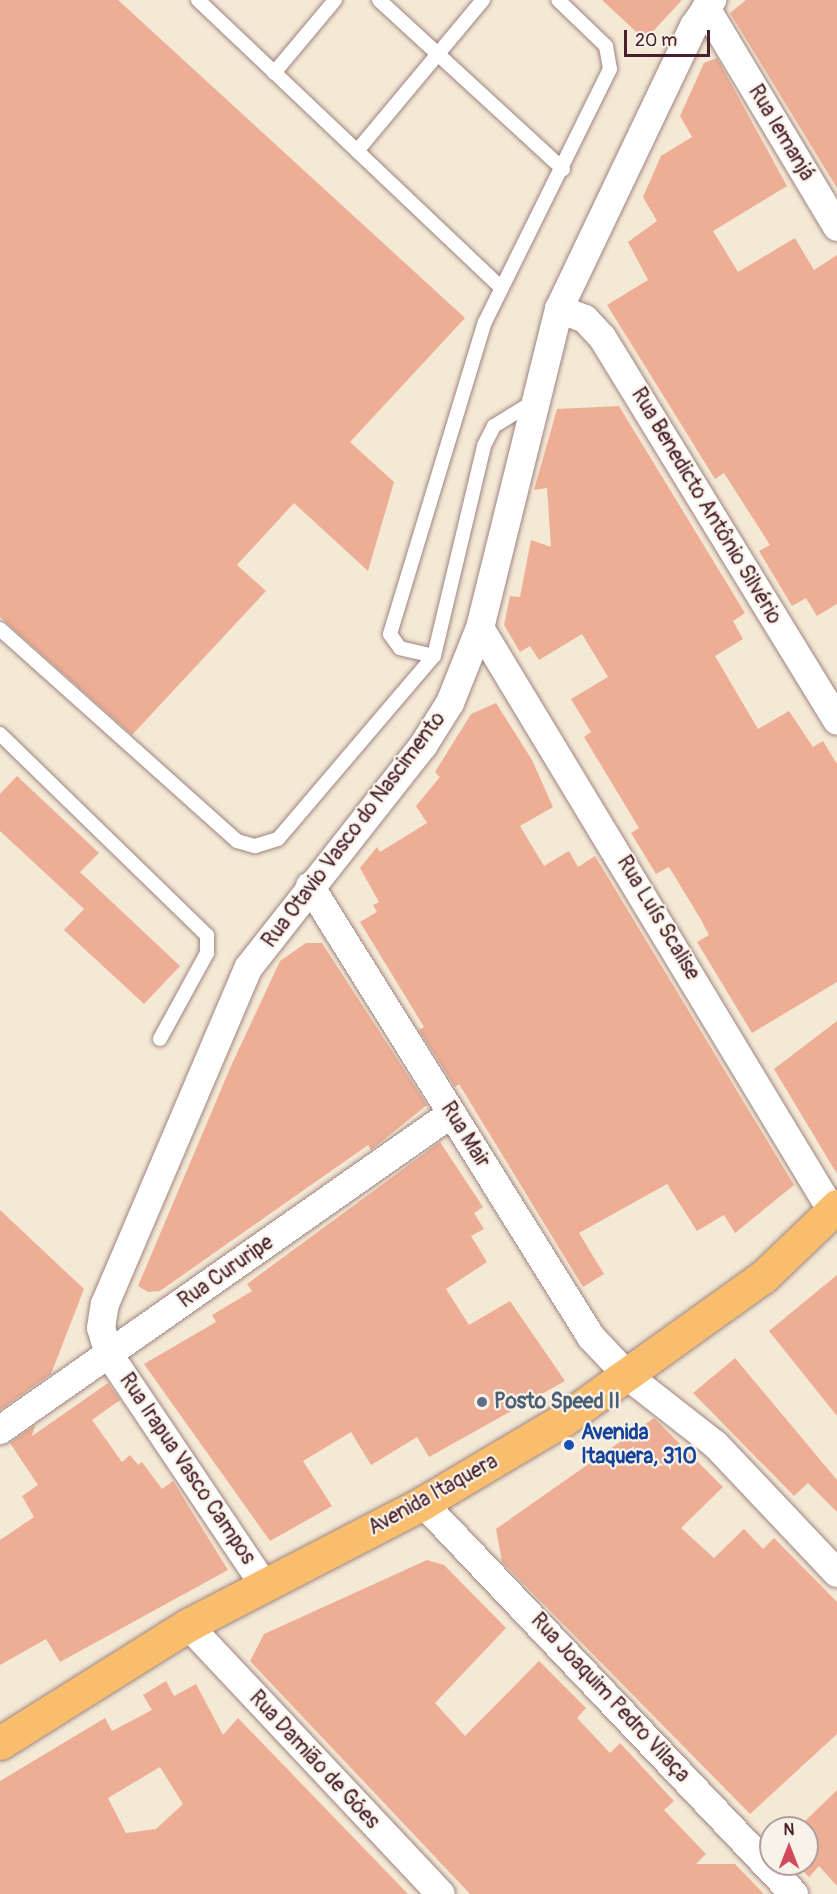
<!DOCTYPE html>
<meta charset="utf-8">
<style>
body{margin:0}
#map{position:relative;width:837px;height:1894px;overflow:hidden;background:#f4e9d5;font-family:Pangolin,sans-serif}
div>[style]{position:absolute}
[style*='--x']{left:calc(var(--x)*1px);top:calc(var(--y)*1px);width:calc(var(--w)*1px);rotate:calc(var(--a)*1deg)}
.building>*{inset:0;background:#eeae95}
.roads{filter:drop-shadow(0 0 2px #9f8480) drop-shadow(0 0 2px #9f8480)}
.service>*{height:14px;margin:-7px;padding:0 7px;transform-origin:7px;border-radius:7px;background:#fff}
.minor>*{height:28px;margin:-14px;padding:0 14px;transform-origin:14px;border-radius:14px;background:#fff}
.primary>*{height:33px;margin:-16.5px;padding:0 16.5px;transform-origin:16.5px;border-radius:16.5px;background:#f9be6d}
.dots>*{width:16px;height:16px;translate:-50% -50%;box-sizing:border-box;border:3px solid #f7f3e8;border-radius:50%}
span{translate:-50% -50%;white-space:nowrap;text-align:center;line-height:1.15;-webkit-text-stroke:4.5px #f7f3e8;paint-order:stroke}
.street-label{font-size:21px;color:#4a1f2b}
.service-label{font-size:21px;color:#4e5e75;font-weight:700}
.left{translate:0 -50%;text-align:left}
.transit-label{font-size:21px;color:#164399;font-weight:700}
.north{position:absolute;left:759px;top:1816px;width:60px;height:60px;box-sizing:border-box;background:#f7f3e8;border:2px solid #b29e9c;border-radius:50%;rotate:0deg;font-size:16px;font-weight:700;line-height:24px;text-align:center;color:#4a1f2b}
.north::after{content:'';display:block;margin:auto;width:21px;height:27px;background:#d1495b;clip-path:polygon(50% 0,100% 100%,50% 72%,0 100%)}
.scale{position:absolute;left:624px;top:30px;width:86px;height:27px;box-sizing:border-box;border:3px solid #4a1f2b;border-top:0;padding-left:8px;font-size:18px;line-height:21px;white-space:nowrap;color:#4a1f2b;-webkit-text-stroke:4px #f7f3e8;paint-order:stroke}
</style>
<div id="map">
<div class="building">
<i style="clip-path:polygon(0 0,118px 0,465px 318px,350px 442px,394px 482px,368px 571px,294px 503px,237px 565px,266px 591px,132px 735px,0 617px)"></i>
<i style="clip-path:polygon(602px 0,682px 0,645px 40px)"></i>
<i style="clip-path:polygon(746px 0,837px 0,837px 188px,730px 13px)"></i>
<i style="clip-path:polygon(717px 58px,787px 186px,713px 231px,738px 272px,795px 238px,814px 270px,837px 255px,837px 604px,817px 616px,806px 598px,792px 606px,759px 551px,770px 545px,724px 473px,715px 479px,607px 305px,648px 280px,628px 242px,657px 221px,643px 197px,661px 156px,692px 137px,680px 116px,704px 63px)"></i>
<i style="clip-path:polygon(619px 406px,745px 613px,733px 621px,743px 639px,715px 656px,758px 729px,789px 711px,813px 747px,823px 741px,837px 764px,837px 982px,752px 1033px,697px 942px,709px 935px,700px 918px,669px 867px,656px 874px,631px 833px,639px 828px,584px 737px,591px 732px,571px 699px,608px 677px,582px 634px,539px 660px,530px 646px,520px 652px,504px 625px,510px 596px,520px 597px,531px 540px,551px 547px,547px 488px,534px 490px,557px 409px)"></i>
<i style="clip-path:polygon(496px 703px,532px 760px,553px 807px,520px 826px,544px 866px,569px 851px,578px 867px,595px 856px,794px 1185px,735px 1233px,724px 1215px,697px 1231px,667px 1184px,579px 1233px,604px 1274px,583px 1287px,459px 1084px,455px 1087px,419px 1030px,424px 1027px,360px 922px,377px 912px,373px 905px,379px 902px,360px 868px,377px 847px,380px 852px,427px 823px,416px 806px,440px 777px,435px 772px,471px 714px)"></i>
<i style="clip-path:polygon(17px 776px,99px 853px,80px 872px,180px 966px,144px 1004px,64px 930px,84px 909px,0 831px,0 794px)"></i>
<i style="clip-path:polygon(306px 943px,322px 943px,427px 1105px,371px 1150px,368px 1145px,160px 1291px,148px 1292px,138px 1286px,231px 1066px,280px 961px)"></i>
<i style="clip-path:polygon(837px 1021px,837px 1174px,774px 1069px)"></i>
<i style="clip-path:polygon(440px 1142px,483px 1207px,474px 1213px,484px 1229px,471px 1236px,487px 1262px,446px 1289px,469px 1325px,510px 1301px,565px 1381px,429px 1457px,417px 1437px,371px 1465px,351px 1432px,303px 1461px,332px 1506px,270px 1541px,144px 1364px,216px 1322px,212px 1315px,252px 1291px,247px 1284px)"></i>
<i style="clip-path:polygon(0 1210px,84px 1289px,51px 1374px,0 1410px)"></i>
<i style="clip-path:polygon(837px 1275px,837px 1416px,769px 1331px)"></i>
<i style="clip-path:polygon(735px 1358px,837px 1480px,837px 1512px,808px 1483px,794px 1496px,693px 1393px)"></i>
<i style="clip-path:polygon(108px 1383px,120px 1400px,92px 1420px,122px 1462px,130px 1455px,138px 1465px,142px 1462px,162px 1489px,173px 1481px,228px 1570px,60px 1662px,46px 1639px,0 1665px,0 1540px,34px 1517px,22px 1496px,38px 1485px,10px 1443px,35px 1425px,32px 1436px)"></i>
<i style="clip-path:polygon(654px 1418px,723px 1487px,681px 1528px,714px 1558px,744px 1529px,763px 1549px,774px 1538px,837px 1602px,837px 1734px,750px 1814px,502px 1562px,496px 1529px)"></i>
<i style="clip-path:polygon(427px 1560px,444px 1565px,506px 1628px,435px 1703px,465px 1736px,539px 1661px,586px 1708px,577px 1718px,610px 1753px,620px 1743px,674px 1801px,664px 1810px,706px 1854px,696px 1864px,735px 1864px,764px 1894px,470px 1894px,250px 1661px,264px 1634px)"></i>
<i style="clip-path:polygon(evenodd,166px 1681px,174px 1696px,196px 1684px,223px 1735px,238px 1718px,408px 1894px,0 1894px,0 1781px,105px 1718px,112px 1731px,152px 1710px,143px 1695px,166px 1681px,160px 1767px,183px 1804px,156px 1829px,126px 1833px,108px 1798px,160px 1767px)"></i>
<i style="clip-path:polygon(837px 1790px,837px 1886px,819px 1866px,809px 1877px,796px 1864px,807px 1864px,807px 1828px,798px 1828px)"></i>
</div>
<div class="roads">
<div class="service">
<i style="--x:198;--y:0;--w:418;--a:43.5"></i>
<i style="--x:379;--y:0;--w:250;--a:42.6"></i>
<i style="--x:274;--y:73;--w:95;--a:-50.1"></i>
<i style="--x:357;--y:151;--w:197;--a:-50.2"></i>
<i style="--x:533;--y:402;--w:46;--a:148.4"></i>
<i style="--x:494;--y:426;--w:22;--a:117"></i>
<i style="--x:484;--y:446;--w:216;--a:103.4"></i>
<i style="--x:434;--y:656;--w:35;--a:-167"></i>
<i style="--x:400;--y:648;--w:17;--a:-126"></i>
<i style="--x:390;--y:634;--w:326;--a:-73.1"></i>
<i style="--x:485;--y:322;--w:282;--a:-63.7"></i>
<i style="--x:610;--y:69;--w:23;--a:-100"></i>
<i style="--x:606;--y:46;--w:66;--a:-136.2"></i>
<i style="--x:0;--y:629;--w:318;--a:41.8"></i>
<i style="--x:237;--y:841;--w:19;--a:16"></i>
<i style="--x:255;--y:846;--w:24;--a:-17"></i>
<i style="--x:278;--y:839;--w:240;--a:-49.6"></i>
<i style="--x:0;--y:734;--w:289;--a:44.2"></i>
<i style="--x:207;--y:935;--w:18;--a:90"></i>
<i style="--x:207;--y:953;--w:98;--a:118.7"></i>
</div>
<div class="minor">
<i style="--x:706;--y:8;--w:255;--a:59.1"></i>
<i style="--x:559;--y:309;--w:28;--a:21"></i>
<i style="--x:585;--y:319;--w:25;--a:47"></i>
<i style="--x:602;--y:337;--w:450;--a:58.5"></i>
<i style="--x:480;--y:628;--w:681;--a:58.88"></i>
<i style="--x:310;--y:886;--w:531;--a:58.07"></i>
<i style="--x:591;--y:1337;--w:55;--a:46.5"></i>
<i style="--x:629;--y:1377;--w:110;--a:38"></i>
<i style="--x:716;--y:1445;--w:176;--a:46.6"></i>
<i style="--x:0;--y:1430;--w:551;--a:-35.02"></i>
<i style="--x:423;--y:1503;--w:539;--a:46.5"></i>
<i style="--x:264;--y:1585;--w:278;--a:-123.9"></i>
<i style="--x:109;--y:1354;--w:27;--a:-107"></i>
<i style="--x:101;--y:1328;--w:24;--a:-81"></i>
<i style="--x:105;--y:1304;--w:366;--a:-66.9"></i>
<i style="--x:249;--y:967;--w:281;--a:-51.8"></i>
<i style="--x:423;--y:746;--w:51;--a:-57.9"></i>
<i style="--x:450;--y:703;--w:81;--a:-68.2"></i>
<i style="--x:480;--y:628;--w:329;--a:-76.1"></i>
<i style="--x:559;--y:309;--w:314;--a:-64.5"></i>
<i style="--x:694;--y:26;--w:32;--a:-55"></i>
<i style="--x:188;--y:1625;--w:369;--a:46.8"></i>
</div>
<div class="primary">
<i style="--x:0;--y:1743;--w:222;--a:-32.1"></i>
<i style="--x:188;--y:1625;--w:265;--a:-27.4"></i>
<i style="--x:423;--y:1503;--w:163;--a:-30.7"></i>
<i style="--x:563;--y:1420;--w:246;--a:-35.6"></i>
<i style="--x:763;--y:1277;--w:103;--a:-43.8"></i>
</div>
</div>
<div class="dots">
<i style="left:482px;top:1402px;background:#5c6f8a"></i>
<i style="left:569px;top:1445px;background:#1a4fb4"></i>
</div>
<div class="street-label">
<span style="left:781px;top:133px;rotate:59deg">Rua Iemanjá</span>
<span style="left:706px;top:506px;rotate:59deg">Rua Benedicto Antônio Silvério</span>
<span style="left:354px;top:830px;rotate:-53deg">Rua Otavio Vasco do Nascimento</span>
<span style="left:658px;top:918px;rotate:59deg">Rua Luís Scalise</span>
<span style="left:465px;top:1135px;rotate:58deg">Rua Mair</span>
<span style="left:226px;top:1272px;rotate:-35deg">Rua Cururipe</span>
<span style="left:187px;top:1469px;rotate:56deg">Rua Irapua Vasco Campos</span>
<span style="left:433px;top:1495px;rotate:-29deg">Avenida Itaquera</span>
<span style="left:610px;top:1698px;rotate:47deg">Rua Joaquim Pedro Vilaça</span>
<span style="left:314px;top:1760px;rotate:47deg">Rua Damião de Góes</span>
</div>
<div class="service-label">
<span class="left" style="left:494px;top:1402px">Posto Speed II</span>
</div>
<div class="transit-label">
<span class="left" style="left:581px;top:1445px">Avenida<br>Itaquera, 310</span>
</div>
<div class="north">N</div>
<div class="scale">20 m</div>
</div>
